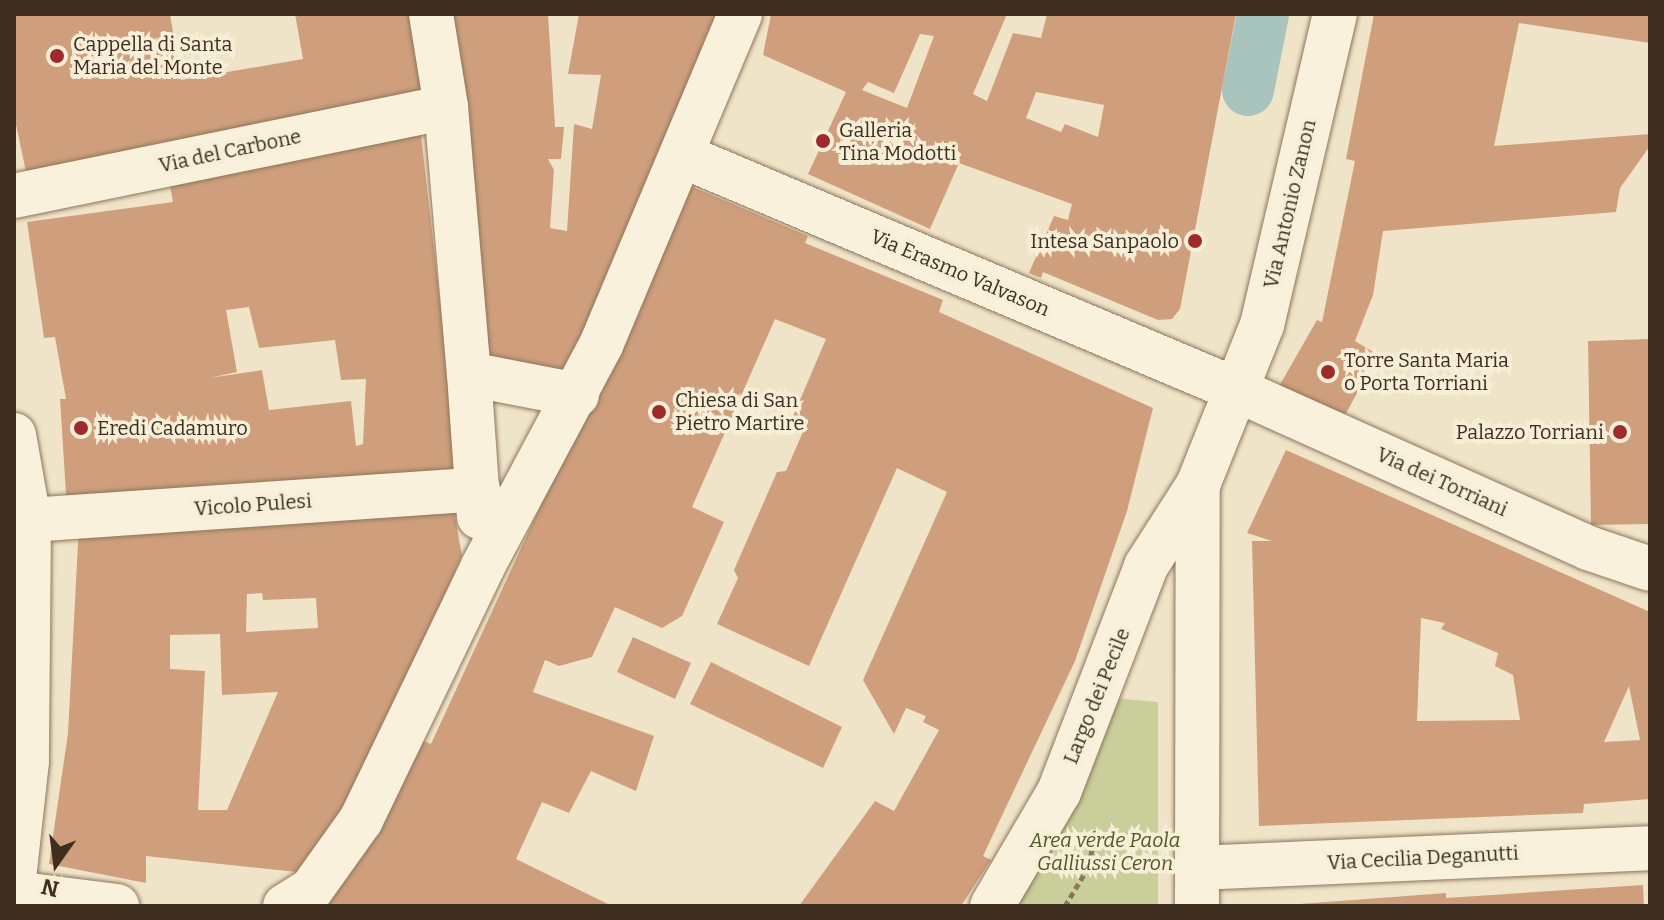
<!DOCTYPE html>
<style>
body{margin:0}
#map{position:relative;width:1664px;height:920px;overflow:hidden;background:#f0e4c8;font-family:Bitter,serif}
div>[style]{position:absolute}
[style*='--x']{left:calc(var(--x)*1px);top:calc(var(--y)*1px);width:calc(var(--w)*1px);rotate:calc(var(--a)*1deg)}
.green>*{inset:0;background:#c9cf9b}
.canal>*{height:52px;margin:-26px;padding:0 26px;transform-origin:26px;border-radius:26px;background:#a9c4bc}
.building>*{inset:0;background:#cf9f7d}
.path>*{height:5px;margin-top:-2.5px;transform-origin:0;background:repeating-linear-gradient(90deg,#8d765c 0 6px,transparent 0 10px)}
.roads{filter:drop-shadow(0 0 2px #8d765c) drop-shadow(0 0 2px #8d765c)}
.minor>*{height:44px;margin:-22px;padding:0 22px;transform-origin:22px;border-radius:22px;background:#faf1dc}
.dots>*{width:22px;height:22px;translate:-50% -50%;box-sizing:border-box;border:4px solid #f7eed8;border-radius:50%}
span{translate:-50% -50%;white-space:nowrap;text-align:center;line-height:1.15;-webkit-text-stroke:7px #f7eed8;paint-order:stroke}
.poi-label{font-size:20px;color:#3d2e20}
.left{translate:0 -50%;text-align:left}
.right{translate:-100% -50%;text-align:right}
.street-label{font-size:20px;color:#3d2e20}
.park-label{font-size:20px;color:#4d5a26;font-style:italic}
.frame{position:absolute;inset:0;border:16px solid #3d2e20;pointer-events:none}
.north{position:absolute;left:16px;top:824px;width:80px;height:80px;-webkit-text-stroke:6px #f7eed8;paint-order:stroke;rotate:194deg;font-size:22px;font-weight:700;line-height:32px;text-align:center;color:#3d2e20}
.north::after{content:'';display:block;margin:auto;width:28px;height:36px;background:#3d2e20;clip-path:polygon(50% 0,100% 100%,50% 72%,0 100%)}
</style>
<div id="map">
<div class="green">
<i style="clip-path:polygon(1112px 698px,1158px 702px,1158px 906px,1010px 906px)"></i>
</div>
<div class="canal">
<i style="--x:1248;--y:90;--w:77;--a:-78.8"></i>
</div>
<div class="building">
<i style="clip-path:polygon(14px 14px,170px 14px,181px 80px,303px 59px,295px 14px,413px 14px,428px 103px,29px 186px,14px 115px)"></i>
<i style="clip-path:polygon(444px 14px,548px 14px,555px 127px,564px 127px,561px 159px,548px 159px,554px 170px,550px 228px,567px 231px,574px 124px,592px 129px,601px 75px,568px 74px,579px 14px,718px 14px,573px 385px,482px 368px)"></i>
<i style="clip-path:polygon(evenodd,771px 14px,1007px 14px,973px 94px,987px 101px,1013px 33px,1041px 38px,1047px 14px,1236px 14px,1180px 309px,1172px 319px,1158px 320px,1043px 272px,1041px 278px,1029px 273px,1054px 216px,1068px 220px,1072px 204px,959px 163px,930px 229px,808px 174px,846px 92px,763px 55px,771px 14px,920px 34px,934px 36px,907px 108px,862px 90px,868px 82px,894px 93px,920px 34px,771px 14px,1036px 92px,1104px 105px,1098px 137px,1065px 124px,1061px 132px,1026px 118px,1036px 92px)"></i>
<i style="clip-path:polygon(1374px 14px,1650px 14px,1650px 43px,1519px 23px,1494px 146px,1650px 134px,1650px 146px,1620px 188px,1616px 212px,1383px 231px,1373px 295px,1355px 341px,1378px 355px,1339px 426px,1278px 388px,1317px 320px,1322px 322px,1355px 161px,1346px 159px)"></i>
<i style="clip-path:polygon(evenodd,420px 126px,461px 486px,67px 510px,60px 399px,66px 399px,55px 337px,44px 338px,27px 222px,173px 202px,167px 169px,420px 126px,249px 307px,259px 348px,335px 340px,341px 380px,366px 379px,363px 444px,356px 446px,351px 401px,269px 410px,262px 370px,209px 378px,237px 372px,226px 310px,249px 307px)"></i>
<i style="clip-path:polygon(688px 185px,808px 236px,805px 243px,943px 300px,939px 312px,1153px 408px,1127px 511px,1075px 661px,983px 856px,991px 860px,961px 906px,799px 906px,875px 801px,894px 811px,939px 730px,923px 722px,926px 716px,906px 708px,894px 734px,863px 680px,947px 492px,897px 468px,809px 666px,717px 624px,738px 578px,734px 570px,777px 472px,786px 471px,805px 427px,791px 421px,826px 339px,775px 319px,692px 507px,724px 522px,682px 616px,662px 628px,615px 607px,592px 657px,559px 666px,545px 660px,533px 692px,654px 736px,636px 791px,591px 771px,569px 813px,542px 802px,516px 859px,612px 906px,324px 906px,350px 874px,346px 872px,418px 739px,431px 744px)"></i>
<i style="clip-path:polygon(1650px 339px,1650px 524px,1591px 525px,1588px 341px)"></i>
<i style="clip-path:polygon(evenodd,1286px 450px,1650px 612px,1650px 799px,1584px 804px,1583px 813px,1259px 826px,1252px 541px,1272px 541px,1247px 533px,1286px 450px,1421px 618px,1445px 623px,1441px 629px,1498px 653px,1495px 666px,1513px 675px,1520px 720px,1417px 721px,1421px 618px,1286px 450px,1629px 686px,1640px 740px,1604px 742px,1629px 686px)"></i>
<i style="clip-path:polygon(evenodd,451px 494px,462px 556px,375px 749px,321px 845px,297px 872px,146px 856px,146px 883px,49px 864px,68px 733px,79px 525px,451px 494px,262px 593px,263px 600px,316px 598px,318px 628px,246px 632px,247px 594px,262px 593px,451px 494px,220px 634px,222px 695px,278px 692px,227px 810px,198px 810px,205px 671px,170px 669px,170px 635px,220px 634px)"></i>
<i style="clip-path:polygon(633px 637px,691px 663px,675px 699px,617px 672px)"></i>
<i style="clip-path:polygon(711px 662px,842px 727px,823px 768px,690px 704px)"></i>
<i style="clip-path:polygon(1643px 885px,1644px 906px,1273px 906px,1446px 893px,1446px 898px)"></i>
</div>
<div class="path">
<i style="--x:1065;--y:906;--w:47;--a:-59"></i>
<i style="--x:1089;--y:866;--w:39;--a:-80"></i>
</div>
<div class="roads">
<div class="minor">
<i style="--x:431;--y:14;--w:94;--a:80.8"></i>
<i style="--x:446;--y:107;--w:268;--a:85.1"></i>
<i style="--x:683;--y:156;--w:601;--a:22.9"></i>
<i style="--x:1237;--y:390;--w:385;--a:24.2"></i>
<i style="--x:1588;--y:548;--w:65;--a:18.7"></i>
<i style="--x:14;--y:196;--w:441;--a:-11.6"></i>
<i style="--x:14;--y:435;--w:86;--a:80"></i>
<i style="--x:29;--y:520;--w:241;--a:90.5"></i>
<i style="--x:27;--y:761;--w:119;--a:96.3"></i>
<i style="--x:479;--y:517;--w:143;--a:-94"></i>
<i style="--x:469;--y:374;--w:110;--a:11"></i>
<i style="--x:29;--y:520;--w:450;--a:-3.9"></i>
<i style="--x:1196;--y:868;--w:454;--a:-2.5"></i>
<i style="--x:14;--y:893;--w:104;--a:7.2"></i>
<i style="--x:285;--y:906;--w:31;--a:-32"></i>
<i style="--x:311;--y:890;--w:86;--a:-54.5"></i>
<i style="--x:361;--y:820;--w:282;--a:-64.3"></i>
<i style="--x:483;--y:566;--w:251;--a:-61.9"></i>
<i style="--x:601;--y:345;--w:359;--a:-67.2"></i>
<i style="--x:992;--y:906;--w:132;--a:-59.6"></i>
<i style="--x:1059;--y:792;--w:242;--a:-68.9"></i>
<i style="--x:1146;--y:566;--w:96;--a:-57.3"></i>
<i style="--x:1198;--y:485;--w:172;--a:-68.2"></i>
<i style="--x:1262;--y:325;--w:319;--a:-76.8"></i>
<i style="--x:1197;--y:906;--w:421;--a:-89.9"></i>
</div>
</div>
<div class="dots">
<i style="left:57px;top:56px;background:#9e2a2b"></i>
<i style="left:823px;top:141px;background:#9e2a2b"></i>
<i style="left:1195px;top:241px;background:#9e2a2b"></i>
<i style="left:1328px;top:372px;background:#9e2a2b"></i>
<i style="left:659px;top:412px;background:#9e2a2b"></i>
<i style="left:81px;top:428px;background:#9e2a2b"></i>
<i style="left:1620px;top:432px;background:#9e2a2b"></i>
</div>
<div class="poi-label">
<span class="left" style="left:73px;top:56px">Cappella di Santa<br>Maria del Monte</span>
<span class="left" style="left:839px;top:142px">Galleria<br>Tina Modotti</span>
<span class="right" style="left:1179px;top:241px">Intesa Sanpaolo</span>
<span class="left" style="left:1344px;top:372px">Torre Santa Maria<br>o Porta Torriani</span>
<span class="left" style="left:675px;top:412px">Chiesa di San<br>Pietro Martire</span>
<span class="left" style="left:97px;top:428px">Eredi Cadamuro</span>
<span class="right" style="left:1604px;top:432px">Palazzo Torriani</span>
</div>
<div class="street-label">
<span style="left:230px;top:151px;rotate:-12deg">Via del Carbone</span>
<span style="left:1290px;top:204px;rotate:-77deg">Via Antonio Zanon</span>
<span style="left:960px;top:273px;rotate:23deg">Via Erasmo Valvason</span>
<span style="left:1442px;top:482px;rotate:24deg">Via dei Torriani</span>
<span style="left:253px;top:505px;rotate:-4deg">Vicolo Pulesi</span>
<span style="left:1097px;top:696px;rotate:-68deg">Largo dei Pecile</span>
<span style="left:1423px;top:858px;rotate:-3deg">Via Cecilia Deganutti</span>
</div>
<div class="park-label">
<span style="left:1105px;top:852px">Area verde Paola<br>Galliussi Ceron</span>
</div>
<div class="frame"></div>
<div class="north">N</div>
</div>
